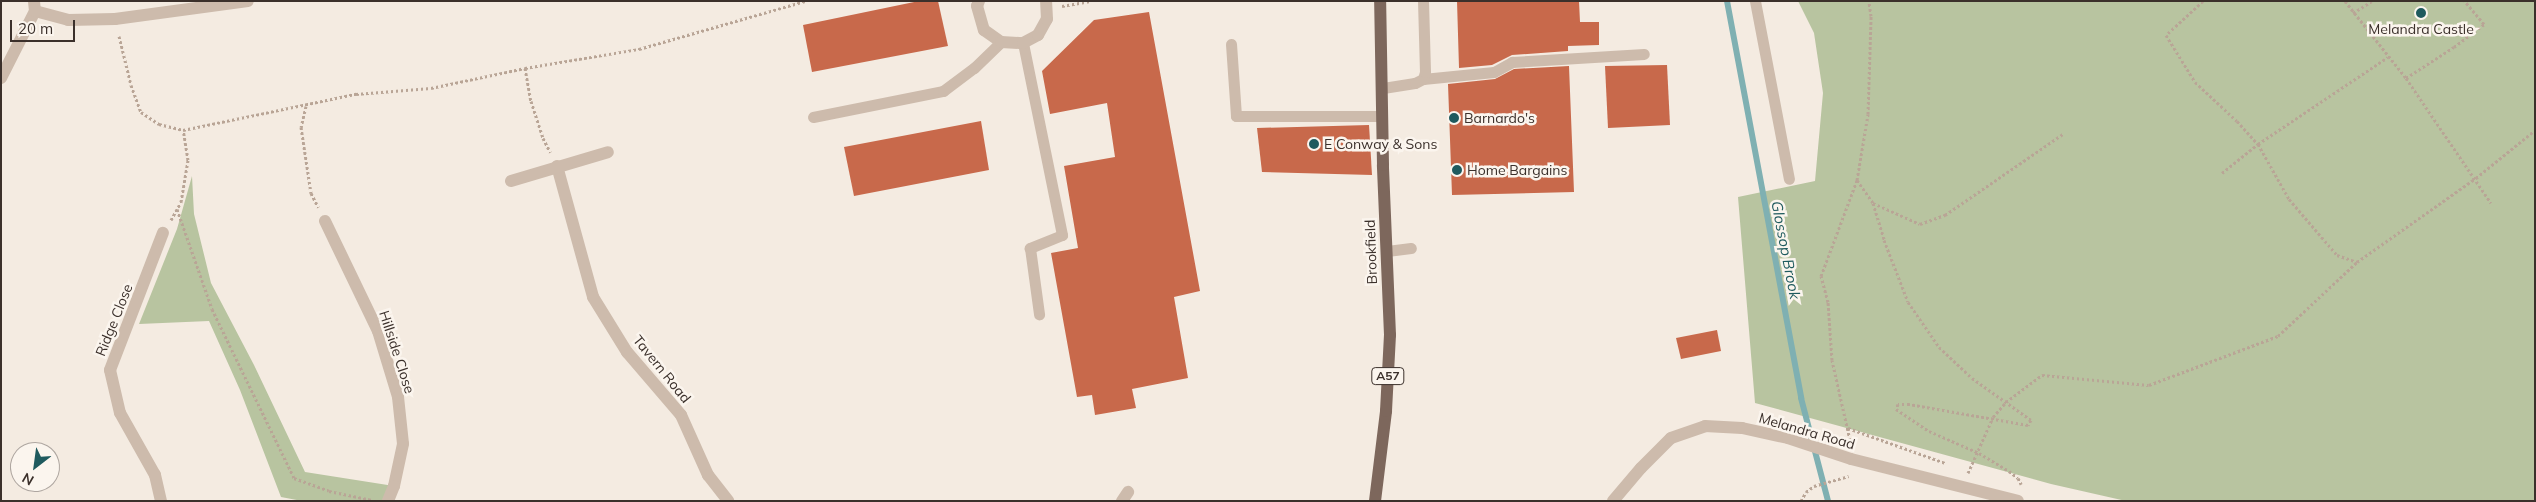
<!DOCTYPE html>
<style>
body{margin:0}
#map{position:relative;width:2536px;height:502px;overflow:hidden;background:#f4ebe1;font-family:Mulish,sans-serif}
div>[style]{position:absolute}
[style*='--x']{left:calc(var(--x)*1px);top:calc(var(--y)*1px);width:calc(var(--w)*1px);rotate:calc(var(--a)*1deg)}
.green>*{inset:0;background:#b8c4a0}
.stream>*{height:6px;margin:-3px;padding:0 3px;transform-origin:3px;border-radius:3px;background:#7fb0b2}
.building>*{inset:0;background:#c8694b}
.path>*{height:3px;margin-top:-1.5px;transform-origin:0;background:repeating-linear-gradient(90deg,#b9a596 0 2.5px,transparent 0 5px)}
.service>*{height:11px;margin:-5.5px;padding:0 5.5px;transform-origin:5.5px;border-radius:5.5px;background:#cdbbac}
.minor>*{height:12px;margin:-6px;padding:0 6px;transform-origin:6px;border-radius:6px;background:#cdbbac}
.primary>*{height:12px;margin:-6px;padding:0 6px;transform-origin:6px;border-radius:6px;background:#7d675c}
.dots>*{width:14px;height:14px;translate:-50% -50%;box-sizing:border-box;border:2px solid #fbf5ee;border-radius:50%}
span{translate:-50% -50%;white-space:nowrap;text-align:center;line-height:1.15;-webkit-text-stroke:5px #fbf5ee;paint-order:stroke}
.shield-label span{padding:1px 4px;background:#fbf5ee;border:1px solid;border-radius:4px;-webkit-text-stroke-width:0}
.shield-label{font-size:12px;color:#3b302b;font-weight:700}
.poi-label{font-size:14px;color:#3b302b}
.left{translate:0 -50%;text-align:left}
.street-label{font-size:14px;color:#3b302b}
.water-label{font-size:15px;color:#1f5a5e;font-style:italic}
.frame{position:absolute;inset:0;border:2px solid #3b302b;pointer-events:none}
.north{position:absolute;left:10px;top:442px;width:50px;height:50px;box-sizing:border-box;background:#fbf5ee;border:1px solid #aea6a0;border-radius:50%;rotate:210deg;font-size:14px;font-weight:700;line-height:20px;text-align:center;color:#3b302b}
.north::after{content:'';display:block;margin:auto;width:18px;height:22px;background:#1f5a5e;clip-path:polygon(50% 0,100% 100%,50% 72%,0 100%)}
.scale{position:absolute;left:10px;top:20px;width:65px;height:22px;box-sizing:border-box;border:2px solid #3b302b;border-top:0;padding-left:6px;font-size:15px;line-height:18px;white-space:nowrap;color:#3b302b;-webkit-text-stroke:4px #fbf5ee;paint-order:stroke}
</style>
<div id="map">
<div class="green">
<i style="clip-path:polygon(1798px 1px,2535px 1px,2535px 501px,2126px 501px,2051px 484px,1755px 403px,1738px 197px,1815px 181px,1823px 93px,1814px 33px)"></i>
<i style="clip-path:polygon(192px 176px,194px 214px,211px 283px,254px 365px,305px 472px,394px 486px,388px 501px,302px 501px,281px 497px,240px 390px,209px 321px,139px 324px,177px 229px)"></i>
</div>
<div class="stream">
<i style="--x:1727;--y:1;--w:404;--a:79.4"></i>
<i style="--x:1801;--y:398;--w:106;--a:75.3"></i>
</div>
<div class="building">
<i style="clip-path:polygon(919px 1px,938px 1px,948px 46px,812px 72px,803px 25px)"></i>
<i style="clip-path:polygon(1457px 1px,1579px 1px,1580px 22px,1599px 22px,1599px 45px,1568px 46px,1568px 51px,1512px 55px,1492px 65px,1459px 68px)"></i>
<i style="clip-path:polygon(1149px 12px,1200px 291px,1174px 297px,1188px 378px,1132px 389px,1136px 408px,1095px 415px,1092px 395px,1077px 397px,1051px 253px,1078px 248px,1064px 166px,1115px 157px,1107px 103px,1050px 114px,1042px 71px,1094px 20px)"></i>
<i style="clip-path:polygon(1667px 65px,1670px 125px,1608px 128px,1605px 66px)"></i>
<i style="clip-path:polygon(1569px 66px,1574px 192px,1452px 195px,1448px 84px,1495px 79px,1514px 69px)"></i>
<i style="clip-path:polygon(981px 121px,989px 170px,854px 196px,844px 147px)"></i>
<i style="clip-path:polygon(1369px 125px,1372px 175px,1262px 172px,1257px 128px)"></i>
<i style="clip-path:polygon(1717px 330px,1721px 351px,1681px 359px,1676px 338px)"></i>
</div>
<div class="path">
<i style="--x:2203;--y:1;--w:50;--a:137.4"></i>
<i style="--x:2166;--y:35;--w:55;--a:58.3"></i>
<i style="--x:2195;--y:82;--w:57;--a:42.9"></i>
<i style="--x:2237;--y:121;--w:31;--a:48"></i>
<i style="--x:2258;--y:144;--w:63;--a:60.6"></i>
<i style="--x:2289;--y:199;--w:74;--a:49.4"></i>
<i style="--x:2337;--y:255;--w:21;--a:19"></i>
<i style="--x:2357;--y:262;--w:146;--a:-35.2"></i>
<i style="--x:2476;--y:178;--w:76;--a:-39.1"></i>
<i style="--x:2345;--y:1;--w:98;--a:51.6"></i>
<i style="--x:2406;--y:78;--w:151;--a:55.8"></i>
<i style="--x:1062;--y:6;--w:29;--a:-10"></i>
<i style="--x:2353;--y:13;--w:22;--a:-32"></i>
<i style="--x:119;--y:36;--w:50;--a:76.2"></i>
<i style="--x:131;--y:85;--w:29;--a:70"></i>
<i style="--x:141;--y:112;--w:22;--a:34"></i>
<i style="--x:159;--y:124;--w:25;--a:14"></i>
<i style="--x:183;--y:130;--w:177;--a:-11.8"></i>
<i style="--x:356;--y:94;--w:75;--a:-4.6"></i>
<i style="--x:431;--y:88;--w:96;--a:-12"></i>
<i style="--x:525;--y:68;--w:116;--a:-9.5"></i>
<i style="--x:639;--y:49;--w:173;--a:-16.1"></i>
<i style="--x:525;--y:68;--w:34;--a:80"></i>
<i style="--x:531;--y:101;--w:39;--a:72"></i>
<i style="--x:543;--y:138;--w:16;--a:63"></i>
<i style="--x:2406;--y:78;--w:57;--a:-32.9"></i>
<i style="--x:2454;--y:47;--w:38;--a:-37"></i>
<i style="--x:2484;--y:24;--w:30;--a:-130"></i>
<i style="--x:306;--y:106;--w:22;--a:103"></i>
<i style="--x:301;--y:127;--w:67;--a:81.4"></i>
<i style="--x:311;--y:193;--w:16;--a:63"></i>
<i style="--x:2222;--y:173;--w:46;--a:-38.9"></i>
<i style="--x:2258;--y:144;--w:156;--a:-33.8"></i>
<i style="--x:1857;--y:180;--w:28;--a:55"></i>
<i style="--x:1873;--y:203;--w:39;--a:73"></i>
<i style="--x:1884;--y:240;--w:66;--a:68.8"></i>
<i style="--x:1908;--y:302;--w:55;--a:55.4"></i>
<i style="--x:1939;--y:347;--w:45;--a:43.2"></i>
<i style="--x:1972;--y:378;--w:72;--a:35.4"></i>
<i style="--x:2031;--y:420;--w:6;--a:121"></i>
<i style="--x:2028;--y:425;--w:121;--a:-170"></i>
<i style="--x:1909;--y:404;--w:11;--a:180"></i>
<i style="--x:1898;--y:404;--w:5;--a:112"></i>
<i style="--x:1896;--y:409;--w:40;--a:34"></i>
<i style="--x:1929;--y:431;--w:55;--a:23.7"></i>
<i style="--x:1979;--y:453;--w:35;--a:31"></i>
<i style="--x:2009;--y:471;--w:11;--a:38"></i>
<i style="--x:2018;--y:478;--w:7;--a:63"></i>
<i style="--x:1873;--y:203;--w:51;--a:24.1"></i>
<i style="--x:1920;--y:224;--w:27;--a:-20"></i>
<i style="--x:1945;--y:215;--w:143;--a:-34.5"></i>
<i style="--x:177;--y:209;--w:106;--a:70.7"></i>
<i style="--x:212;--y:309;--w:188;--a:64.1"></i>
<i style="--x:294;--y:478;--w:37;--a:20"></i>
<i style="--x:329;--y:491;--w:44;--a:11.8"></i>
<i style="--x:171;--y:220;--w:21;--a:-61"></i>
<i style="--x:181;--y:202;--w:43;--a:-80.5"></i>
<i style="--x:188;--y:160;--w:30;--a:-99"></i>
<i style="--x:1848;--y:428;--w:103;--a:19.8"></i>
<i style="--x:1850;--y:440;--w:82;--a:-102.7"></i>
<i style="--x:1832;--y:360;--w:58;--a:-93.9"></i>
<i style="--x:1828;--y:302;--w:27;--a:-105"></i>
<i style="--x:1821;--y:276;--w:103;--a:-69.4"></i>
<i style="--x:1857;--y:180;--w:67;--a:-80.5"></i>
<i style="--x:1868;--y:114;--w:98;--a:-88.2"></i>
<i style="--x:1871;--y:16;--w:15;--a:-98"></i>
<i style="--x:1968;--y:473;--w:61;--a:-65.9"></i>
<i style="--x:1993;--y:417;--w:20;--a:-49"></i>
<i style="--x:2006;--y:402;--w:45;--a:-36.9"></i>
<i style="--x:2042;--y:375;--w:107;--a:5.3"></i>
<i style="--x:2149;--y:385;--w:138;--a:-20.8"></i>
<i style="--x:2278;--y:336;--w:108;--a:-43.1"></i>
<i style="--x:1801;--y:501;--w:10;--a:-61"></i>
<i style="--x:1806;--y:492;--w:10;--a:-37"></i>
<i style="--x:1814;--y:486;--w:36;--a:-16"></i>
</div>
<div class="service">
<i style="--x:1755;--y:1;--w:181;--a:79.2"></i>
<i style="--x:1023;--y:43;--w:196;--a:78.5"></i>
<i style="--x:1062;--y:235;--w:35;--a:158"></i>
<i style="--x:1030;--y:248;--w:67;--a:82.2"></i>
<i style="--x:1231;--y:44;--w:72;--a:86"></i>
<i style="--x:1236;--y:116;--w:146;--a:0"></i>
<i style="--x:1423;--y:79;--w:71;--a:-5.6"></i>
<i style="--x:1494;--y:72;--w:21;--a:-29"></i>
<i style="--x:1512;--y:62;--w:132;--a:-3.5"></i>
<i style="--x:1383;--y:88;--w:32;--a:-9"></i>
<i style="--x:1415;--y:83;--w:9;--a:-27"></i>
<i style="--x:1423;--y:79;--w:7;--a:-74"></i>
<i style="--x:1425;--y:72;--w:71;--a:-91.6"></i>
<i style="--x:813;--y:117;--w:133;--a:-11.3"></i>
<i style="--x:943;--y:91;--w:39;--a:-37"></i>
<i style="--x:974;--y:68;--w:37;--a:-44"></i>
<i style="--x:1387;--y:251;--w:24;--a:-7"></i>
</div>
<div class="minor">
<i style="--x:979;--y:1;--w:5;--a:112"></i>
<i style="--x:977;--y:6;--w:25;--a:74"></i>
<i style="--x:984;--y:30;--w:21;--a:35"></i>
<i style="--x:1001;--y:42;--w:22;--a:3"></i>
<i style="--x:1023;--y:43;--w:17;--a:-28"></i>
<i style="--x:1038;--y:35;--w:18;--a:-61"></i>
<i style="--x:1047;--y:19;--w:18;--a:-93"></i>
<i style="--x:35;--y:11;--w:34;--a:15"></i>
<i style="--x:68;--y:20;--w:47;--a:-1.2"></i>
<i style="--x:115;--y:19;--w:134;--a:-7.7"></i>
<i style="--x:1;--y:78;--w:75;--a:-63.1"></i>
<i style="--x:35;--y:11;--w:10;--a:-96"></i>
<i style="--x:557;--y:166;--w:136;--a:74.6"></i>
<i style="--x:593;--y:297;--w:65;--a:58.3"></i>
<i style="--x:627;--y:352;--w:83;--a:49.4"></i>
<i style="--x:681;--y:415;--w:66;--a:65.8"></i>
<i style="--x:708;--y:475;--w:33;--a:52"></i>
<i style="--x:511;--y:181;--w:101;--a:-16.6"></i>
<i style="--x:325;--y:221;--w:122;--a:64.3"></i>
<i style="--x:378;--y:331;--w:69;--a:73.1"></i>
<i style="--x:398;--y:397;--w:47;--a:83.9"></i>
<i style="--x:403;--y:444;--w:43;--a:102.1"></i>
<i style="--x:394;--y:486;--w:16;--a:112"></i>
<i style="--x:161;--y:501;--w:27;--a:-103"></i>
<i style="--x:155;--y:475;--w:71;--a:-119.4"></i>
<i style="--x:120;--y:413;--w:44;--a:-103.1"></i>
<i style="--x:110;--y:370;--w:147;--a:-68.9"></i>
<i style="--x:1122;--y:501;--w:11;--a:-56"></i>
<i style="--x:1613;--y:501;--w:43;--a:-49.7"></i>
<i style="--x:1641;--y:468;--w:42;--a:-45"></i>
<i style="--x:1671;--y:438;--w:36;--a:-19"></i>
<i style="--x:1705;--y:426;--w:37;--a:3"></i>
<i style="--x:1742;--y:428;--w:47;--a:12.3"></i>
<i style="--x:1788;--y:438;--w:66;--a:18.4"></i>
<i style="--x:1851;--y:459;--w:172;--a:14.1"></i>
</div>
<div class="primary">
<i style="--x:1375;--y:501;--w:91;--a:-83"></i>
<i style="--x:1386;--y:411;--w:76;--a:-87"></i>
<i style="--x:1390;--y:335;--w:170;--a:-92.4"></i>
<i style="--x:1383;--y:165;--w:164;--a:-91"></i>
</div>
<div class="dots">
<i style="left:2421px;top:13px;background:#1f5a5e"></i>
<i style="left:1454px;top:118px;background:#1f5a5e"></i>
<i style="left:1314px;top:144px;background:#1f5a5e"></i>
<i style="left:1457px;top:170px;background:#1f5a5e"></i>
</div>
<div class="shield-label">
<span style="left:1388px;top:376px">A57</span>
</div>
<div class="poi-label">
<span style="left:2421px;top:29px">Melandra Castle</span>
<span class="left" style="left:1464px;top:118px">Barnardo's</span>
<span class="left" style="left:1324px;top:144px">E Conway &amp; Sons</span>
<span class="left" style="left:1467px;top:170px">Home Bargains</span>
</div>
<div class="street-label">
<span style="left:1371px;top:252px;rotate:-92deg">Brookfield</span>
<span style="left:114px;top:320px;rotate:-68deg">Ridge Close</span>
<span style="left:397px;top:352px;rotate:72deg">Hillside Close</span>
<span style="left:662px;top:369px;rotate:51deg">Tavern Road</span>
<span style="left:1807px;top:431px;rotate:16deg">Melandra Road</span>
</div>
<div class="water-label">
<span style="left:1786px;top:250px;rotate:79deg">Glossop Brook</span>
</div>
<div class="frame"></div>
<div class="north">N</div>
<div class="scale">20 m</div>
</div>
